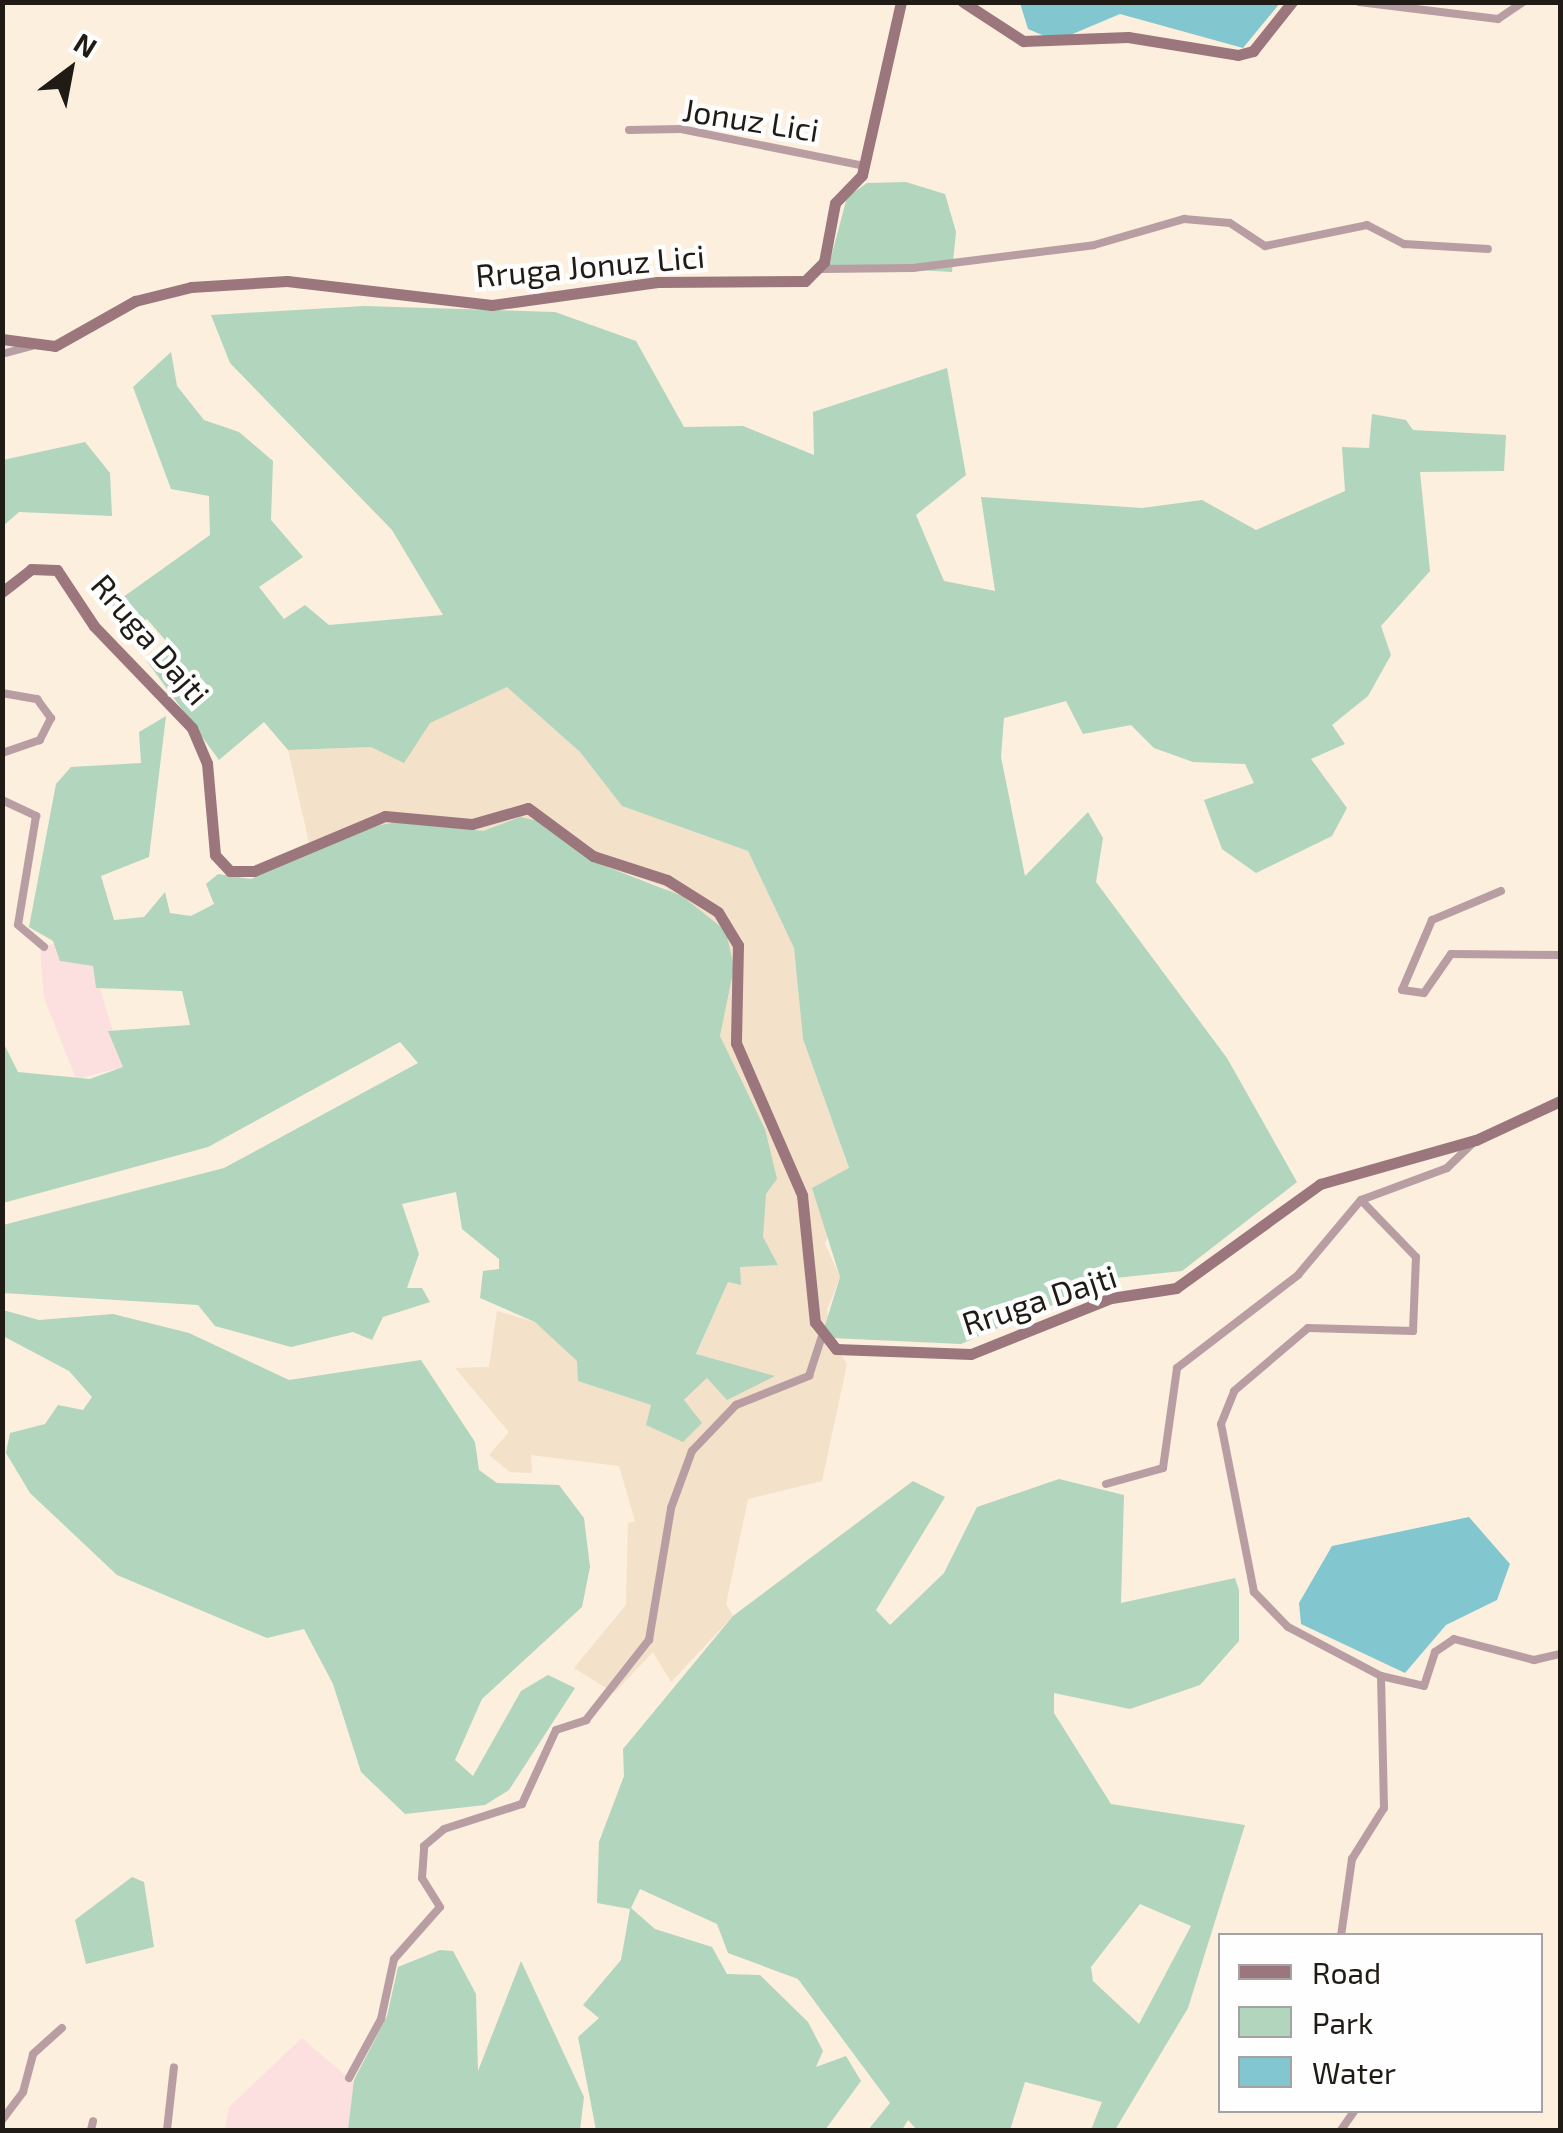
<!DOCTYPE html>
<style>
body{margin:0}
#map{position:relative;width:1563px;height:2133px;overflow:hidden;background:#fcefdd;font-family:"Exo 2",sans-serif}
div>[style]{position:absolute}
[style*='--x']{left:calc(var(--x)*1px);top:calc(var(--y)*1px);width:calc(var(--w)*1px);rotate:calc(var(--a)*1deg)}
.built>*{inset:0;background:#f3e1c9}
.education>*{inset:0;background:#fbe0df}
.green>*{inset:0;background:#b1d5bd}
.water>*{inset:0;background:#82c7cf}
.street>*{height:8px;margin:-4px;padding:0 4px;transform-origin:4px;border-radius:4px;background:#b89ea3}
.secondary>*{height:11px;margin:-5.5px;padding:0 5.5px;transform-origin:5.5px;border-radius:5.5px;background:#9b767d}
span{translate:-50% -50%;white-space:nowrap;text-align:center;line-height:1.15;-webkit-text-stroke:9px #fefefe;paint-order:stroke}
.street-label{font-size:32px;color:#201b15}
.frame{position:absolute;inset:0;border:5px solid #201b15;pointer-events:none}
.legend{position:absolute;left:1218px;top:1933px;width:325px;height:180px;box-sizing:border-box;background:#fefefe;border:2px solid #a5a3a1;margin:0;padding:12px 18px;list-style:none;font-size:30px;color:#201b15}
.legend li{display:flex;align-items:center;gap:20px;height:50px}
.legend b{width:50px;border:2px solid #a5a3a1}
.north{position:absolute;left:20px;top:20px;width:100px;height:100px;-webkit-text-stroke:8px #fefefe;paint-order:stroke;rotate:32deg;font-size:28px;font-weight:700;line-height:40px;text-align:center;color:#201b15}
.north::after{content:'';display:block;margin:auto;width:35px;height:45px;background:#201b15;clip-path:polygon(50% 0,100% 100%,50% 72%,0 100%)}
</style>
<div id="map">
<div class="built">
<i style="clip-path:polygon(507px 687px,580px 752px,622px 806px,748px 851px,794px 948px,803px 1039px,849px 1169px,825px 1244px,840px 1277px,827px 1310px,831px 1338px,847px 1364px,822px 1481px,748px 1499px,726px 1604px,733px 1616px,671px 1682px,653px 1652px,614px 1693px,574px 1668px,626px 1605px,628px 1523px,635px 1521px,619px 1466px,531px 1455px,532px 1473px,510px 1472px,489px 1455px,509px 1432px,455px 1368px,489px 1367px,497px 1311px,535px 1322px,578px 1361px,578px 1381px,651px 1405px,684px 1401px,707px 1378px,773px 1377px,696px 1355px,728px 1282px,740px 1284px,740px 1267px,777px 1264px,763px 1238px,765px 1129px,720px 1036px,734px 968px,666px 888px,600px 864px,520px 817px,483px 831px,404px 821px,310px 847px,288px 750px,371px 747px)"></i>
</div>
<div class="education">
<i style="clip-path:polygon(54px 944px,61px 961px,93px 966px,124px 1067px,76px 1079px,44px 998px,40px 948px)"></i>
<i style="clip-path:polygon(302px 2038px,359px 2087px,348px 2130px,225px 2130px,229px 2107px)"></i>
</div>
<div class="green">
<i style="clip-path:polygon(906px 182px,945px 194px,956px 232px,952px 272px,829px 265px,847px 197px,867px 183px)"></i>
<i style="clip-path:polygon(364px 306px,555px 312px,636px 341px,684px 427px,743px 426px,814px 455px,813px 412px,947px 368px,966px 475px,916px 515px,944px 581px,995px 591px,981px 497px,1142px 508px,1202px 500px,1256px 530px,1345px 491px,1342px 447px,1369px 448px,1372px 414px,1406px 420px,1413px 430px,1506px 435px,1504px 471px,1420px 472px,1430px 571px,1381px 626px,1391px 655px,1368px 696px,1332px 725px,1345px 744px,1311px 759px,1347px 808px,1332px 836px,1256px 873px,1222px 849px,1204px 800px,1254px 783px,1245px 764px,1193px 762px,1154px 748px,1131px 725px,1083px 734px,1066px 701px,1004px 718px,1001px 757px,1025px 876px,1088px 812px,1103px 838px,1096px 882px,1227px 1058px,1297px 1182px,1182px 1271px,1115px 1278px,961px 1344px,831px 1338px,824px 1329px,840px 1277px,812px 1188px,849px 1168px,803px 1039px,794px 948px,748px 851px,622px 806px,580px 752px,507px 687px,430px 723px,404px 763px,371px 747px,288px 750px,264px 722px,219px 760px,146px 660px,166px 641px,147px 619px,131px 630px,112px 605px,210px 535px,209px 496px,171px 489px,133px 387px,171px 352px,177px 386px,204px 420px,239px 432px,273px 461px,271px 520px,303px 557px,259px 587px,284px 619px,305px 605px,329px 625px,443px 615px,392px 530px,230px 363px,211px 315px)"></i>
<i style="clip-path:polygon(85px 442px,110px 473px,112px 516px,19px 512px,3px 526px,3px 460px)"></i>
<i style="clip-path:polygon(166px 716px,149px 857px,101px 876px,114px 920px,144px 917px,165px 892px,170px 913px,191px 916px,214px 904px,206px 884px,218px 874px,251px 879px,357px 829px,404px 821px,483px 831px,520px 817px,543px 822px,600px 864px,682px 896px,726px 931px,734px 968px,720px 1036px,765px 1129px,777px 1179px,766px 1194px,763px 1237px,778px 1265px,740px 1267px,741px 1285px,728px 1282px,696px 1354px,775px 1376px,727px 1400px,707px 1378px,684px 1400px,702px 1423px,683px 1442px,646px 1425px,651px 1405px,578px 1381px,577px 1361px,535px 1322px,480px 1298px,483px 1271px,499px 1269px,499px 1259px,462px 1229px,456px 1192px,402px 1204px,419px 1254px,407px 1288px,422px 1288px,430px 1302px,383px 1317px,372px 1340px,353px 1332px,291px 1347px,215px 1326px,198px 1305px,3px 1293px,3px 1225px,224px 1168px,418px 1063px,400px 1042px,208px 1147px,3px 1203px,2px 1040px,18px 1072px,90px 1079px,123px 1067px,108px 1031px,190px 1025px,182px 991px,96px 988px,93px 966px,60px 961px,53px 941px,29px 927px,56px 784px,71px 767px,141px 763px,139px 732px)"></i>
<i style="clip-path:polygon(3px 1310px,39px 1320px,113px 1314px,189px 1333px,289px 1380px,421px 1360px,475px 1442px,479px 1470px,497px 1483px,559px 1485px,584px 1518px,590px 1567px,582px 1607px,482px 1699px,455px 1760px,473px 1776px,521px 1691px,548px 1675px,575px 1688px,509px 1790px,485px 1805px,405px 1814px,361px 1772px,333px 1684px,304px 1629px,267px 1638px,117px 1575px,30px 1493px,6px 1453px,10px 1433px,45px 1424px,58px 1405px,83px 1410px,92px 1397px,69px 1371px,3px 1336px)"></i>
<i style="clip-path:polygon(evenodd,1059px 1479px,1124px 1495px,1121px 1603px,1235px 1578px,1239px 1590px,1239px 1641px,1200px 1685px,1130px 1709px,1054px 1693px,1054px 1713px,1111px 1804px,1245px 1825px,1188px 2008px,1115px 2130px,1091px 2130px,1102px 2102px,1025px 2082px,1010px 2130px,917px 2130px,908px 2120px,902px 2130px,868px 2130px,890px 2103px,798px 1979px,728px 1953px,717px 1924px,640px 1889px,631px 1908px,655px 1929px,712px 1947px,727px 1974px,760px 1975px,808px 2022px,823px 2051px,816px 2067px,846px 2056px,861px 2081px,825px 2130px,596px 2130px,578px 2037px,599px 2018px,583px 2005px,621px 1960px,630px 1909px,597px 1903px,599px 1842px,624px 1776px,623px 1749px,733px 1616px,913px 1481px,945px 1497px,876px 1610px,890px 1625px,944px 1573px,977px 1507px,1059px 1479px,1140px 1904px,1191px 1926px,1139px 2024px,1093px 1981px,1091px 1967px,1140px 1904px)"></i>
<i style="clip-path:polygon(132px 1877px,144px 1882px,154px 1947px,86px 1964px,75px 1920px)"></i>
<i style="clip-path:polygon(440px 1950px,453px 1951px,476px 1994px,478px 2071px,521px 1961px,584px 2097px,580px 2130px,348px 2130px,354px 2080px,387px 2016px,398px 1967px)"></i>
</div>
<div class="water">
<i style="clip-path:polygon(1020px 3px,1280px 3px,1243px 48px,1120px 14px,1056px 41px,1028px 29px)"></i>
<i style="clip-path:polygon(1469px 1517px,1510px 1564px,1497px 1600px,1446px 1625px,1405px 1673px,1301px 1624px,1299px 1603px,1332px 1546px)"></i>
</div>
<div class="street">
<i style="--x:1359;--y:2;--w:140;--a:7"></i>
<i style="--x:1498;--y:19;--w:30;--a:-34"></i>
<i style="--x:629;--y:130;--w:52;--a:-1.1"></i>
<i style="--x:681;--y:129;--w:188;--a:11.4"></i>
<i style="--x:821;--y:269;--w:92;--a:-0.6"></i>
<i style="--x:913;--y:268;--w:182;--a:-7.2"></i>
<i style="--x:1094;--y:245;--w:94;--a:-16.1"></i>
<i style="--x:1184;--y:219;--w:46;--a:5"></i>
<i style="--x:1230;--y:223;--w:42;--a:33.3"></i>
<i style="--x:1265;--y:246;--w:104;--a:-11.6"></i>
<i style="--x:1367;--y:225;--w:42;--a:27.2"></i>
<i style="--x:1404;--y:244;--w:84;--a:3.4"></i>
<i style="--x:2;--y:354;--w:30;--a:-15"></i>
<i style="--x:2;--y:693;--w:36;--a:10"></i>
<i style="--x:37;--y:699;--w:24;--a:54"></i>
<i style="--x:51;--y:718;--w:25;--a:117"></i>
<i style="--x:40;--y:740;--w:40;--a:161.1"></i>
<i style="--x:2;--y:800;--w:38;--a:25"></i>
<i style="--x:36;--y:816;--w:110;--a:99.4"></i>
<i style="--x:18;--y:925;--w:34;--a:40"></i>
<i style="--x:1501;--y:891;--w:75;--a:157.2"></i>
<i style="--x:1432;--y:920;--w:76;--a:113.2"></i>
<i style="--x:1402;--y:990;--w:22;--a:8"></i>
<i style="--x:1424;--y:993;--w:47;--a:-55.3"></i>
<i style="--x:1451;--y:954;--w:109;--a:0.5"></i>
<i style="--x:1106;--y:1484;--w:59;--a:-15.7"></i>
<i style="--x:1163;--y:1468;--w:101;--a:-82"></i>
<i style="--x:1177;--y:1368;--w:153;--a:-37.5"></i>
<i style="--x:1298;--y:1275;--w:98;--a:-50"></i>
<i style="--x:1381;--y:1676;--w:105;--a:-152.2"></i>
<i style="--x:1288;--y:1627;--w:49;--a:-134.2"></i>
<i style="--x:1254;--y:1592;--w:171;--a:-101.1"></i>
<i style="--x:1221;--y:1424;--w:35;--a:-68"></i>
<i style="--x:1234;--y:1391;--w:97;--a:-40.4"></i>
<i style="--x:1308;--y:1328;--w:105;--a:1.6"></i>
<i style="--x:1413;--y:1331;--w:74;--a:-87.7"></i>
<i style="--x:1416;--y:1257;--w:79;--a:-134"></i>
<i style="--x:1361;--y:1200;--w:92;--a:-20.4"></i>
<i style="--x:1447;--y:1168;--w:40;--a:-44"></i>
<i style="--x:1381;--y:1676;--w:44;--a:13.1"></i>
<i style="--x:1424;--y:1686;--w:36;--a:-72"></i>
<i style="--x:1435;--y:1652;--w:23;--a:-34"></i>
<i style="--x:1454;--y:1639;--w:83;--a:14.7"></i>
<i style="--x:1534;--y:1660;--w:27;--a:-13"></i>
<i style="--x:1341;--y:1936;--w:78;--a:-81.9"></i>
<i style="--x:1352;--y:1859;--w:60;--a:-57.9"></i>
<i style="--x:1384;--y:1808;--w:132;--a:-91.3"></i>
<i style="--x:349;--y:2078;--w:67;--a:-61.5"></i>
<i style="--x:381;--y:2019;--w:61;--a:-77.8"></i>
<i style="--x:394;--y:1959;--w:69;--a:-48.5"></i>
<i style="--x:440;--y:1907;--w:34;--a:-122"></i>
<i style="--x:422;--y:1878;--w:32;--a:-86"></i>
<i style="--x:424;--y:1846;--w:26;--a:-40"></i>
<i style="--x:444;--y:1829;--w:82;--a:-17.8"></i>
<i style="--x:522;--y:1804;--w:81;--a:-65.3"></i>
<i style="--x:556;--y:1730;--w:32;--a:-18"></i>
<i style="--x:586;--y:1720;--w:102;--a:-51.8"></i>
<i style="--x:649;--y:1640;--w:134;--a:-80.5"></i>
<i style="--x:671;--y:1508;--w:61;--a:-69.8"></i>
<i style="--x:692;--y:1451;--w:64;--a:-46.3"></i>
<i style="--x:736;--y:1405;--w:79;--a:-21.7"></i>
<i style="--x:809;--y:1376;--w:40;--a:-72"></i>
<i style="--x:2;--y:2120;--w:35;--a:-53"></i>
<i style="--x:23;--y:2092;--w:39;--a:-75"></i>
<i style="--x:33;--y:2054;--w:39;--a:-42"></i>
<i style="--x:91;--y:2130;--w:9;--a:-77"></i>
<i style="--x:167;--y:2130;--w:63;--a:-83.7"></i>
<i style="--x:1341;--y:2130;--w:24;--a:-55"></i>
</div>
<div class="secondary">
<i style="--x:963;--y:2;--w:72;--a:33"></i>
<i style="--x:1023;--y:41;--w:105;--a:-2.2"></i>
<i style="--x:1128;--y:37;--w:111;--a:9.3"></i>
<i style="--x:1238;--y:55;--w:16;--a:-15"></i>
<i style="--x:1253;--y:51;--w:63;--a:-51.5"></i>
<i style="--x:2;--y:339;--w:53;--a:7.5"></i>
<i style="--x:55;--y:346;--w:92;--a:-29.4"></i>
<i style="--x:135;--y:301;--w:58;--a:-14"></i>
<i style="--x:191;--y:287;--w:96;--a:-3.6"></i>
<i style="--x:287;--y:281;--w:206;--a:6.7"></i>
<i style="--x:492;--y:305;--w:167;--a:-7.9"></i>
<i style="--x:657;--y:282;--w:148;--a:-0.4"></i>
<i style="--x:805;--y:281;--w:27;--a:-45"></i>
<i style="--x:824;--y:262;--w:60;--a:-79.4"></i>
<i style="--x:835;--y:203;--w:39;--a:-46"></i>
<i style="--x:862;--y:175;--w:177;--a:-77.3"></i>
<i style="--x:2;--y:592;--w:37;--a:-38"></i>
<i style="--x:31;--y:569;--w:26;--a:2"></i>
<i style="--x:57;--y:570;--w:67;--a:56.5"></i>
<i style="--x:94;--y:626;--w:141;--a:46.1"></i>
<i style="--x:192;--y:728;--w:38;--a:67"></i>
<i style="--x:207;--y:763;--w:92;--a:85"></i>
<i style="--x:215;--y:855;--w:22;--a:47"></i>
<i style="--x:230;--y:871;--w:24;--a:0"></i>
<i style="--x:254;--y:871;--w:142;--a:-22.8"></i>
<i style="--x:385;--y:816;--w:87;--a:5.3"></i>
<i style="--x:472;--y:824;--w:58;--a:-15.9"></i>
<i style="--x:528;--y:808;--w:81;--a:36.4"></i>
<i style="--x:593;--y:856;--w:78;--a:18"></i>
<i style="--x:667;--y:880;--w:60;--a:32.1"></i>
<i style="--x:718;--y:912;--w:39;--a:59"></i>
<i style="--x:738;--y:945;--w:98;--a:91.2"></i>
<i style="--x:736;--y:1043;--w:166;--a:66.5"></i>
<i style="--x:802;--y:1195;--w:128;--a:84.2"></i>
<i style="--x:815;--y:1322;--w:34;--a:52"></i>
<i style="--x:836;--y:1349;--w:135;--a:2.1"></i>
<i style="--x:971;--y:1354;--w:151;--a:-21.8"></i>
<i style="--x:1111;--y:1298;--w:66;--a:-8.7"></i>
<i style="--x:1176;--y:1288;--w:178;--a:-35.8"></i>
<i style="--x:1320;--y:1184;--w:162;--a:-15.8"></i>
<i style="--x:1476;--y:1140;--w:93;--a:-24.9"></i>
</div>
<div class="street-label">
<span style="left:751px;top:119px;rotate:9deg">Jonuz Lici</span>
<span style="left:590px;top:265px;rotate:-5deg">Rruga Jonuz Lici</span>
<span style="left:151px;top:639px;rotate:49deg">Rruga Dajti</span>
<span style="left:1039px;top:1299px;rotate:-18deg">Rruga Dajti</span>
</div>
<div class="frame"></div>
<ul class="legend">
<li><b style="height:12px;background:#9b767d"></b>Road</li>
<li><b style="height:28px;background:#b1d5bd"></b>Park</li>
<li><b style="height:28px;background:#82c7cf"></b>Water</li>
</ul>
<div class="north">N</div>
</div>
